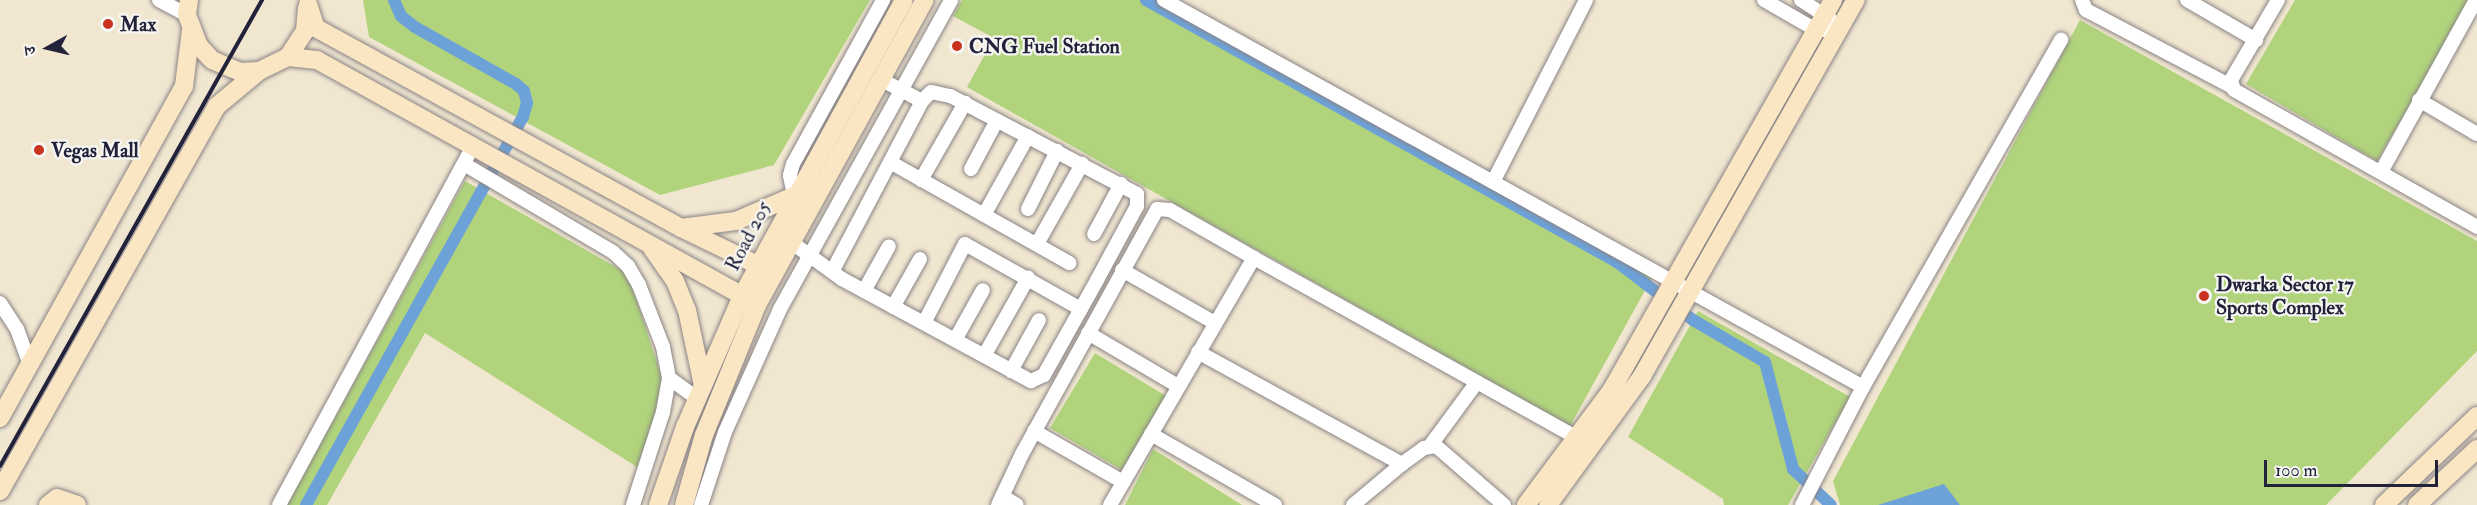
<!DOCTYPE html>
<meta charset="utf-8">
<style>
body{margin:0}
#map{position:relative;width:2477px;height:505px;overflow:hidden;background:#f1e7d1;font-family:"IM FELL Double Pica","Noto Serif Devanagari",serif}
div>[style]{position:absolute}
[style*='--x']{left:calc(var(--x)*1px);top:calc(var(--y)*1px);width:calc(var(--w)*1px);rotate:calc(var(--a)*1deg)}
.green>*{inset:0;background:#b0d37c}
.water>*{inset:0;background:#6da2d9}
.canal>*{height:12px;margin:-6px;padding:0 6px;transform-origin:6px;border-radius:6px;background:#6da2d9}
.roads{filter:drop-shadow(0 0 2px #8a8486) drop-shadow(0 0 2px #8a8486)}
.street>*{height:14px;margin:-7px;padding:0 7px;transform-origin:7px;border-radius:7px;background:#fff}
.secondary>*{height:18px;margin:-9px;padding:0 9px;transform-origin:9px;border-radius:9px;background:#fbe6c4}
.rail>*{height:4px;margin:-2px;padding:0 2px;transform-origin:2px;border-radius:2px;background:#22223b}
.dots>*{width:16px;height:16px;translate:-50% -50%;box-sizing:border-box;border:3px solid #f6f6f2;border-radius:50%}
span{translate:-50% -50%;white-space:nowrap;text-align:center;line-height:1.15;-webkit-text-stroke:4.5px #f6f6f2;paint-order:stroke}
.poi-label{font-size:20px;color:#22223b;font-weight:700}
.left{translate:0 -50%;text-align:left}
.street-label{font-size:20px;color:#22223b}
.north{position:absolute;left:18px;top:18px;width:60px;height:60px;-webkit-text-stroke:4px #f6f6f2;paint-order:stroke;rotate:262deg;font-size:16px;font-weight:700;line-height:24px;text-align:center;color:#22223b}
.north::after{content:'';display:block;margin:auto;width:21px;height:27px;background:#22223b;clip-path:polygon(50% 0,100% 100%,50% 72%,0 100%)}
.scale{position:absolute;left:2264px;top:460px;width:174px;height:27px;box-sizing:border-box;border:3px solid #22223b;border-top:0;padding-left:8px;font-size:18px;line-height:21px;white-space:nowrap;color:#22223b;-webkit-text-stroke:4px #f6f6f2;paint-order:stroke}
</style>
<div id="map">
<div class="green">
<i style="clip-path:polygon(363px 0,870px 0,774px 165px,660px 195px,369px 37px)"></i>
<i style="clip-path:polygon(962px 0,1163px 0,1653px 276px,1570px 426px,967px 87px,994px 38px,953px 16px)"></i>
<i style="clip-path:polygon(2295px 0,2471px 0,2377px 161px,2246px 84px)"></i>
<i style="clip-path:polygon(2080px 20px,2477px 241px,2477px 351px,2326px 505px,1840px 505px,1833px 481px)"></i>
<i style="clip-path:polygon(465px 181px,628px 274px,665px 387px,637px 467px,425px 333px,327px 505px,287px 505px)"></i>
<i style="clip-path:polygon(1698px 311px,1850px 397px,1788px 505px,1724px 505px,1723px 499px,1628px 437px)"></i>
<i style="clip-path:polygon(1095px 353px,1166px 396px,1122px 470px,1050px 428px)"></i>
<i style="clip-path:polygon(1153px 449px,1242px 505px,1125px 505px)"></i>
</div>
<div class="water">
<i style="clip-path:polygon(1944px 484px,1960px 505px,1878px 505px)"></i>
</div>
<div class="canal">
<i style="--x:1146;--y:0;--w:539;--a:29.09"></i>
<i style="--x:1617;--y:262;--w:96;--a:37.3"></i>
<i style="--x:1693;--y:320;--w:83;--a:30.3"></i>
<i style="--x:1765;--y:362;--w:111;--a:75.3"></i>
<i style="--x:1793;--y:469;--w:52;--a:43.5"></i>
<i style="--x:306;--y:505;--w:445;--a:-60.8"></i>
<i style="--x:523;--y:117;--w:15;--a:-74"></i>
<i style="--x:527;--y:103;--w:12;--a:-104"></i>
<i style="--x:524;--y:91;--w:11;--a:-139"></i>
<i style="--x:516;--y:84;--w:116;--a:-150.6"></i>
<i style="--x:415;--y:27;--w:18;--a:-142"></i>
<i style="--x:401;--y:16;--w:17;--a:-114"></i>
</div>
<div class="roads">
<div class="street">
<i style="--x:159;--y:0;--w:32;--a:28"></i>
<i style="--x:1164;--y:0;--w:799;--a:28.97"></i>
<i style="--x:1764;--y:0;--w:60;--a:30"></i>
<i style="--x:1816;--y:30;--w:22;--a:0"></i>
<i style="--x:1801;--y:0;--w:35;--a:33"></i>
<i style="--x:2082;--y:0;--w:11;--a:68"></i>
<i style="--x:2086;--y:10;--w:164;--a:27.7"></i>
<i style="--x:2187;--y:0;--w:80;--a:30.1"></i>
<i style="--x:2278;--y:0;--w:93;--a:120.4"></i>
<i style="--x:2231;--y:80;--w:10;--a:73"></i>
<i style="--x:2234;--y:90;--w:279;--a:29.4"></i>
<i style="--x:2419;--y:100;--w:67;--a:30.4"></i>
<i style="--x:890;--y:162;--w:206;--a:29.4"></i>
<i style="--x:464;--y:164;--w:173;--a:30.6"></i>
<i style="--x:613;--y:252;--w:21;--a:43"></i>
<i style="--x:628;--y:266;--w:22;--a:60"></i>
<i style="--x:639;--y:285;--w:66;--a:68.8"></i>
<i style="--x:663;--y:347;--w:32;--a:79"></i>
<i style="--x:669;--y:378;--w:35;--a:100"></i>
<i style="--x:663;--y:412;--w:98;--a:107.9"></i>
<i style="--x:971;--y:169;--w:55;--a:-62"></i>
<i style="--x:2381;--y:172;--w:196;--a:-61.1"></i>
<i style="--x:921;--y:180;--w:89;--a:-60.3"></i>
<i style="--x:1493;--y:182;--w:204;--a:-62.9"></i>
<i style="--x:794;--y:196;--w:21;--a:-101"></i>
<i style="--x:790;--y:175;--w:11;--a:-75"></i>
<i style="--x:793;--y:164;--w:187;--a:-61.2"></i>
<i style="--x:1028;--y:209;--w:65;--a:-63.4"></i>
<i style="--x:984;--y:215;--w:90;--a:-60.9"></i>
<i style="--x:1094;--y:234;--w:57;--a:-61.6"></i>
<i style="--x:791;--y:242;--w:63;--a:36"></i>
<i style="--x:842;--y:279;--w:215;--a:28.4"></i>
<i style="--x:1031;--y:381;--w:14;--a:-25"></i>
<i style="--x:1044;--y:375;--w:109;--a:-60.8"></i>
<i style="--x:1097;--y:280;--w:84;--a:-61.6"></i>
<i style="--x:1137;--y:206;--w:12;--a:-90"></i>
<i style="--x:1137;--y:194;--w:211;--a:-152.3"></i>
<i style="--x:950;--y:96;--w:19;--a:-168"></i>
<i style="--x:931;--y:92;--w:13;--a:135"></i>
<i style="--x:922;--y:101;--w:45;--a:-152.3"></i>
<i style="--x:1037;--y:244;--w:92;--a:-60.6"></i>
<i style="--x:833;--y:270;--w:191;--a:-62.2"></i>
<i style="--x:1122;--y:270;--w:107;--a:29.7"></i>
<i style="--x:864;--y:291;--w:51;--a:-60.9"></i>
<i style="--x:0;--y:303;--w:31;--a:57"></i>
<i style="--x:17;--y:329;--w:37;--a:70"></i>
<i style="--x:893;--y:307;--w:55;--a:-60.6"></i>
<i style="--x:924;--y:323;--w:89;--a:-62.6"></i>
<i style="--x:965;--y:244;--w:133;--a:29.3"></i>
<i style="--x:1088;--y:333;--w:104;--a:30.5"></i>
<i style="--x:955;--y:340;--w:57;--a:-60.8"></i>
<i style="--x:1198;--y:352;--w:233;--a:28.8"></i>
<i style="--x:984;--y:356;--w:90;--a:-60.6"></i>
<i style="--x:1011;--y:371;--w:58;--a:-61.2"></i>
<i style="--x:669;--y:378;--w:34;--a:36"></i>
<i style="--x:1034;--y:431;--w:103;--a:29.8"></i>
<i style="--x:1151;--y:434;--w:143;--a:29.8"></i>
<i style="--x:1430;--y:446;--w:79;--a:-53.7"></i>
<i style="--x:1002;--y:496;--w:17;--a:31"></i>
<i style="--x:279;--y:505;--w:397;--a:-61.6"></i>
<i style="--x:701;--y:505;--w:77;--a:-71.8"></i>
<i style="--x:725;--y:432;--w:135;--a:-65.9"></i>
<i style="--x:780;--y:309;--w:353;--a:-61"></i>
<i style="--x:998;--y:505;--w:56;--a:-64.8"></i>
<i style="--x:1022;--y:454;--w:280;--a:-61.1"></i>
<i style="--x:1157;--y:209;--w:13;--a:4"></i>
<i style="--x:1170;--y:210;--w:97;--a:29.7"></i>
<i style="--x:1110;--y:505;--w:286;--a:-59.8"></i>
<i style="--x:1254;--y:258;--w:372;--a:29.1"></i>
<i style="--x:1353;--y:505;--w:64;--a:-39.9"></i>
<i style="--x:1402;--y:464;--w:27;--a:-36"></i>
<i style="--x:1424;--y:448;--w:12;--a:-9"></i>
<i style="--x:1436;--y:446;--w:90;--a:40.9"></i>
<i style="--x:1802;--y:505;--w:133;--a:-62.7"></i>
<i style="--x:1863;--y:387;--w:400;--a:-60.3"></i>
</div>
<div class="secondary">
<i style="--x:189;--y:0;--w:15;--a:98"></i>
<i style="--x:187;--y:15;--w:33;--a:69"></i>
<i style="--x:199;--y:46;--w:19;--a:47"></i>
<i style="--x:212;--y:60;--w:30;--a:23"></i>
<i style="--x:240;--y:72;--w:19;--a:-3"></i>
<i style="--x:259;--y:71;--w:32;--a:-26"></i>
<i style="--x:288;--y:57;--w:31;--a:-57"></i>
<i style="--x:305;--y:31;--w:23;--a:-85"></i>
<i style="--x:308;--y:4;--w:25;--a:72"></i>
<i style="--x:316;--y:28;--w:416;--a:28.7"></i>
<i style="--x:681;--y:228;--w:99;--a:25.8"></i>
<i style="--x:288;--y:57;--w:29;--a:6"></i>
<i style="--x:317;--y:60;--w:496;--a:29"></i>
<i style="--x:681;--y:228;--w:55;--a:-7.3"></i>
<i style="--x:736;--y:221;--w:63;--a:-23.3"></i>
<i style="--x:652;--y:248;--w:40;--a:55.1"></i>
<i style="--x:675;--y:281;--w:31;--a:68"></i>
<i style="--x:687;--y:310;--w:77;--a:78"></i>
<i style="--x:0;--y:418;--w:380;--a:-61"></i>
<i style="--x:184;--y:86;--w:56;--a:-82.9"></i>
<i style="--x:0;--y:491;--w:442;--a:-60.6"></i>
<i style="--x:217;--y:106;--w:55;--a:-39.8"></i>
<i style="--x:48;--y:505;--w:11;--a:-38"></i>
<i style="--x:57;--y:498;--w:21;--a:19"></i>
<i style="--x:658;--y:505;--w:83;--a:-70.9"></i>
<i style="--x:685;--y:427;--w:143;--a:-66.5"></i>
<i style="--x:742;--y:296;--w:337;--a:-61.3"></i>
<i style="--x:684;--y:505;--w:73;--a:-74.1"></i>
<i style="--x:704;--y:435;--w:140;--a:-67.8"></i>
<i style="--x:757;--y:305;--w:348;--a:-61.2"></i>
<i style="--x:1526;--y:505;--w:142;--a:-53.3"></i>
<i style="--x:1611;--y:391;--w:450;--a:-60.4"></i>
<i style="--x:1548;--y:505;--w:160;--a:-53.9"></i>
<i style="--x:1642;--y:376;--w:433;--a:-60.4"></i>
<i style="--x:2384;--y:505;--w:129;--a:-43.7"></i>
<i style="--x:2417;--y:505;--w:82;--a:-43"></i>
</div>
</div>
<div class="rail">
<i style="--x:0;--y:466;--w:535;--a:-60.65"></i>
</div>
<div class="dots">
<i style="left:108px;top:24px;background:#c8321e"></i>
<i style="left:957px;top:46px;background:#c8321e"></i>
<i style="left:39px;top:150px;background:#c8321e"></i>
<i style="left:2204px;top:296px;background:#c8321e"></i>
</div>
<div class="poi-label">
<span class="left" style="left:120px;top:24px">Max</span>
<span class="left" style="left:969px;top:46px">CNG Fuel Station</span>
<span class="left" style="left:51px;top:150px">Vegas Mall</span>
<span class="left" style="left:2216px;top:296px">Dwarka Sector 17<br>Sports Complex</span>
</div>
<div class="street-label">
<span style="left:748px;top:236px;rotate:-63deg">Road 205</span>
</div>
<div class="north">उ</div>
<div class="scale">100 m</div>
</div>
